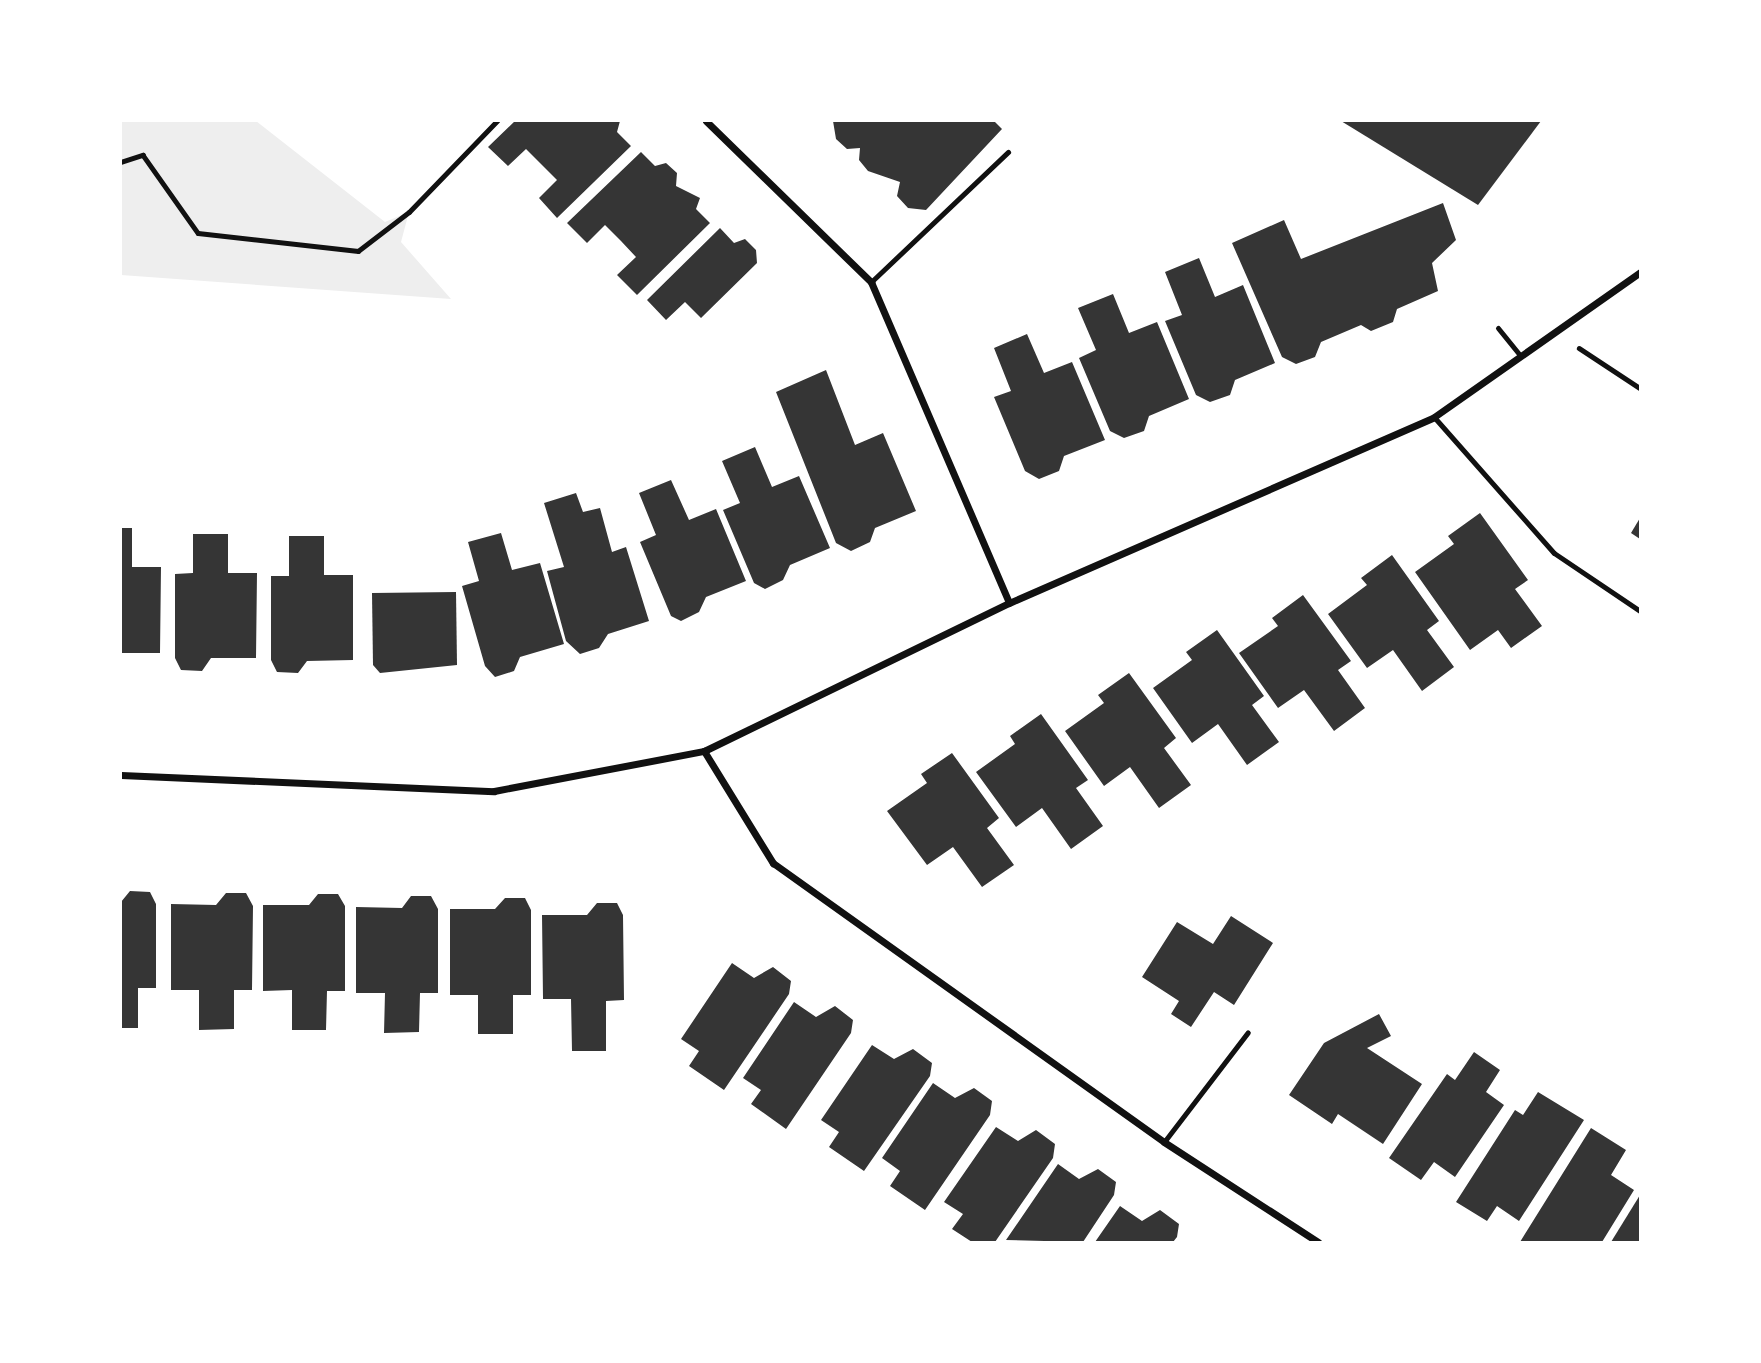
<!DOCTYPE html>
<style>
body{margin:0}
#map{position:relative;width:1761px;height:1363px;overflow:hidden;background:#fff;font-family:Mulish,sans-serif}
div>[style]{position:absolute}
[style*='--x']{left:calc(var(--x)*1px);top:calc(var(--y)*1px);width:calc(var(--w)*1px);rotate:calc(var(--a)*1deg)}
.green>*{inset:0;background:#eee}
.building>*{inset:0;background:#353535}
.path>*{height:4.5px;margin:-2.25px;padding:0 2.25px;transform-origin:2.25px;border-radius:2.25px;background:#111}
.service>*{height:5px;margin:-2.5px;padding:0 2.5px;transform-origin:2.5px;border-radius:2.5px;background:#111}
.minor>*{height:7px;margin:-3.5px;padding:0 3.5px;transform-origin:3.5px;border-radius:3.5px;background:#111}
span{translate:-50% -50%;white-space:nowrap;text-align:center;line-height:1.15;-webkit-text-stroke:5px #fff;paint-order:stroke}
.frame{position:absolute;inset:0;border:122px solid #fff;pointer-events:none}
</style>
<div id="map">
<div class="green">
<i style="clip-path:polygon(121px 121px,256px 121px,385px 222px,409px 212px,401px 242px,451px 299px,121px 275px)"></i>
</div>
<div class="building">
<i style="clip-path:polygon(515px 121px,620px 121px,617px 132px,631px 146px,557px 218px,539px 198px,557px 180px,526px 149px,508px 166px,488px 147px)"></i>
<i style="clip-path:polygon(833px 121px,994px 121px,1002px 129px,926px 210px,908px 208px,897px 196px,900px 182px,868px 171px,859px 160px,860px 148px,847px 149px,836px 139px)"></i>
<i style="clip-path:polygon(1341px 121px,1541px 121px,1478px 205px)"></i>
<i style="clip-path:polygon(641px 152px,655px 166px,666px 163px,677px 173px,676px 186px,700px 198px,696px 209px,710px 223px,637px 295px,617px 275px,636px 257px,621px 241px,605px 225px,587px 243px,567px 223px)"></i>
<i style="clip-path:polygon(1443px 203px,1456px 240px,1432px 263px,1438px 291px,1397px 309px,1393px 322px,1371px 331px,1361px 325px,1321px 342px,1315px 357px,1296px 364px,1282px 357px,1232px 243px,1284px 220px,1301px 259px)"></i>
<i style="clip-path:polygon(720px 228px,734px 243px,745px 239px,756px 250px,757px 263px,701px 318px,685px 302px,666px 320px,647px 300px)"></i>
<i style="clip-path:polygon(1199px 258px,1215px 297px,1243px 285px,1275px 363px,1235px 380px,1230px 395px,1210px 402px,1196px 395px,1165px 321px,1182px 315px,1165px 272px)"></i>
<i style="clip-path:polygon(1113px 294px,1129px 333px,1157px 322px,1189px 399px,1149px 416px,1144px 431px,1124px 438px,1110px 431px,1079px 358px,1096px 350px,1078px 308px)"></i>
<i style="clip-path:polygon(1027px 334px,1044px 373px,1072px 362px,1105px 440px,1064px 456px,1059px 471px,1039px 479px,1025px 471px,994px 397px,1011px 391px,994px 348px)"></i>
<i style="clip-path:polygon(826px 370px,855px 445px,883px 433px,916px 511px,875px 528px,870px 542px,851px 551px,836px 543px,776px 392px)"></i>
<i style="clip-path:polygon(755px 447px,772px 487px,799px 476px,830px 548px,790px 565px,783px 580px,765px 589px,754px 583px,723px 510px,740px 503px,722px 461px)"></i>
<i style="clip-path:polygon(671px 480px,689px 520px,716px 509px,746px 581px,706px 597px,699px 612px,681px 621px,671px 616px,640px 542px,656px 535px,639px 493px)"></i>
<i style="clip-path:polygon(576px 493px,583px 512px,600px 508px,612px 552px,626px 547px,649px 621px,608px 634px,599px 648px,580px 654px,566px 641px,547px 571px,564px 567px,544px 503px)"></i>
<i style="clip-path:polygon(1480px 513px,1528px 580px,1515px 589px,1542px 626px,1511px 648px,1498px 630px,1470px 650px,1415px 572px,1454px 544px,1448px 536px)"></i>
<i style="clip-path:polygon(1640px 518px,1640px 539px,1631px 533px)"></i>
<i style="clip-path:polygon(121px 528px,132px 528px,132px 567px,161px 567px,160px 653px,121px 653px)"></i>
<i style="clip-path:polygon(501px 533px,512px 570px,540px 563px,564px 644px,520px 657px,514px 671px,495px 677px,485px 666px,462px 586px,479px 581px,468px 542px)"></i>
<i style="clip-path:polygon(193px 534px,228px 534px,228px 573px,257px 573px,256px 658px,211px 658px,202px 671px,181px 670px,175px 658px,175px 574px,193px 573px)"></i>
<i style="clip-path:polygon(289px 536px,324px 536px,324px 575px,353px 575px,353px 660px,307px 661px,298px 673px,277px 672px,271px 660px,271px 576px,289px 576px)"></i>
<i style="clip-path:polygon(1392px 555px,1439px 621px,1427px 630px,1454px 667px,1422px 691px,1393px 650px,1367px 668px,1328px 614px,1367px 585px,1361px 578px)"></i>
<i style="clip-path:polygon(456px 592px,457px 665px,380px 673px,373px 665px,372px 593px)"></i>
<i style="clip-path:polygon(1303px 595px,1351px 661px,1338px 670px,1365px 708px,1334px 731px,1304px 690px,1278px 708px,1239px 653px,1278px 626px,1272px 618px)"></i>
<i style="clip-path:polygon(1217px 630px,1264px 696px,1252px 705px,1279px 742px,1247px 765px,1218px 724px,1192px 743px,1153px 688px,1192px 660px,1186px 652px)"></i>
<i style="clip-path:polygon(1129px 673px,1176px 738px,1164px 748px,1191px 785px,1159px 808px,1130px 767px,1104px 786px,1065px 731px,1104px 703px,1098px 695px)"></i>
<i style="clip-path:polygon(1041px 714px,1088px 780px,1076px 788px,1103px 826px,1071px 849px,1042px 808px,1016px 827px,976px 772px,1015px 744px,1010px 736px)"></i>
<i style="clip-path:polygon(952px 753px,999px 818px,987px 828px,1014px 865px,982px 887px,953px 847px,927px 865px,887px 811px,927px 783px,921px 774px)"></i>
<i style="clip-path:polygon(130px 891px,150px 892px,156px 904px,156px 988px,138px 988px,138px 1028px,121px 1028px,121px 902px)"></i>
<i style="clip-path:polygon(226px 893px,246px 893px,253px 906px,252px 990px,234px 990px,234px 1029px,199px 1030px,199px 990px,171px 990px,171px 904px,216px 905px)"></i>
<i style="clip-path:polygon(318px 894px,338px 894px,345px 906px,345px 991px,327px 991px,326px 1030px,292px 1030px,292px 990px,263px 991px,263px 905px,309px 905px)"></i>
<i style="clip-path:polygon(411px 896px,431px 896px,438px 909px,438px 993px,420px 993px,419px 1032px,384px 1033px,385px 993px,356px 993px,356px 907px,402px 908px)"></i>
<i style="clip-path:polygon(505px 898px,525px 898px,531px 910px,531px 995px,513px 995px,513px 1034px,478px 1034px,478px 995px,450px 995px,450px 909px,495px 909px)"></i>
<i style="clip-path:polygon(597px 903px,617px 903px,623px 915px,624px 1000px,606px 1001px,606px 1051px,572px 1051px,571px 999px,543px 999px,542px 915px,587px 915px)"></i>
<i style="clip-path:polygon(1231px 916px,1273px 943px,1234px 1005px,1214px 992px,1191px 1027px,1171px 1014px,1179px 1001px,1142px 977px,1177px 922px,1213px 944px)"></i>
<i style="clip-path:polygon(732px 963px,754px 978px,773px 967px,791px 981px,789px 994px,724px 1090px,689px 1066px,699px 1051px,681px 1039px)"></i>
<i style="clip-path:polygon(794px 1002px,816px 1017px,835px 1006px,853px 1020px,851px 1033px,786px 1129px,751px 1104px,761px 1090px,743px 1078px)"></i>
<i style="clip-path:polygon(1379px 1014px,1391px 1036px,1367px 1048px,1422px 1084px,1383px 1144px,1338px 1114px,1332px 1124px,1289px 1095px,1324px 1043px)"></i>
<i style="clip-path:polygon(872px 1045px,894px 1059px,913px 1049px,932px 1063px,930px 1076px,864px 1171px,829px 1147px,839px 1132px,821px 1120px)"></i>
<i style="clip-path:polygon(1474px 1052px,1500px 1070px,1486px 1092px,1504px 1105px,1455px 1177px,1434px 1162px,1421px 1180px,1389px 1158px,1447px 1074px,1455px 1080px)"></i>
<i style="clip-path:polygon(933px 1083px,955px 1098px,974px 1088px,992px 1101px,990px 1115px,925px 1210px,890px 1186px,900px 1171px,882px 1158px)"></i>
<i style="clip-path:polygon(1538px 1092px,1584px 1120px,1519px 1221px,1497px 1206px,1487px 1221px,1456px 1202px,1515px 1110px,1523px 1115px)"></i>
<i style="clip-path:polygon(996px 1127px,1018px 1141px,1036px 1130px,1055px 1144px,1053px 1158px,995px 1242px,972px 1242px,952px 1229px,963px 1214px,944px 1202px)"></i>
<i style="clip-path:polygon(1591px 1128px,1626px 1150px,1611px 1175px,1634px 1190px,1602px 1242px,1520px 1242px)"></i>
<i style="clip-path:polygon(1058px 1164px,1079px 1179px,1098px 1169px,1116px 1182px,1114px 1195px,1083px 1242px,1006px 1240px)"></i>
<i style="clip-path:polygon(1640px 1195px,1640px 1242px,1611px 1242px)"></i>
<i style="clip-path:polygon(1120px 1206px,1142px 1221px,1160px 1210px,1179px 1224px,1177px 1237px,1173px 1242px,1095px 1242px)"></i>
</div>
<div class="path">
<i style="--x:121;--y:162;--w:23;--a:-18"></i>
<i style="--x:143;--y:155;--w:95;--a:54.8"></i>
<i style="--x:198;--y:233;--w:161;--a:6.4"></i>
<i style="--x:358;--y:251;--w:64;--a:-37.4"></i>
<i style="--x:409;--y:212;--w:127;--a:-46"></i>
<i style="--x:1579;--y:348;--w:73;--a:33.3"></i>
</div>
<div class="service">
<i style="--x:871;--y:282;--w:189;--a:-43.5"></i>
<i style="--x:1498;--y:328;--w:36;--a:51"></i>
<i style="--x:1434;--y:417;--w:181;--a:48.6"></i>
<i style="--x:1554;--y:553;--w:104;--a:34"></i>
<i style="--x:1164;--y:1142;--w:138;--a:-52.6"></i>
</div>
<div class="minor">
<i style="--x:706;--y:121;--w:231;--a:44.3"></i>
<i style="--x:871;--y:282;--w:349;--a:66.7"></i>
<i style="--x:704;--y:751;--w:132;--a:58.4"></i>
<i style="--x:773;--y:863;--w:480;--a:35.5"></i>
<i style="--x:1164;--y:1142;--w:184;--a:33"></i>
<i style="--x:121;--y:775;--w:373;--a:2.5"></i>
<i style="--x:494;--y:791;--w:214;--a:-10.8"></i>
<i style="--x:704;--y:751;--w:339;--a:-25.9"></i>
<i style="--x:1009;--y:603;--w:464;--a:-23.6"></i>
<i style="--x:1434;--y:417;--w:252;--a:-35.1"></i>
</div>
<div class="frame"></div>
</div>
